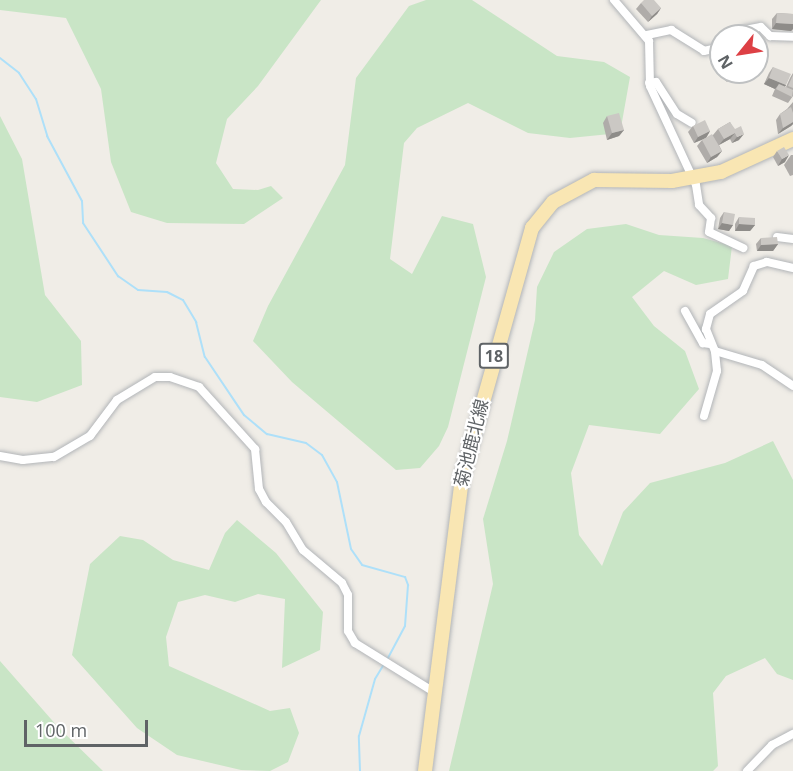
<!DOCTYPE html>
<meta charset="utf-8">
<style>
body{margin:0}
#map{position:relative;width:793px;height:771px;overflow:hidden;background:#f0ede7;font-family:"Open Sans","Noto Sans JP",sans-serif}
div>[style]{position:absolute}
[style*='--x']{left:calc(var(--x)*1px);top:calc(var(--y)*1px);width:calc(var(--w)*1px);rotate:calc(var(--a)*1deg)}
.green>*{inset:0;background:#c9e5c6}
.stream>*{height:2px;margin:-1px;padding:0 1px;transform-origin:1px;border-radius:1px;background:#aee0f9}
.roads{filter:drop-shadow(0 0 2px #b2b5b8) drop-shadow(0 0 2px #b2b5b8)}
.street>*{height:8px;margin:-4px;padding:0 4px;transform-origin:4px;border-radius:4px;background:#fff}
.primary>*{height:14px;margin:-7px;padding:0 7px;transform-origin:7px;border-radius:7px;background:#f9e6b3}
.wall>*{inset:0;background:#afaca9}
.shaded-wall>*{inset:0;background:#8e8c89}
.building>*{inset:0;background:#cbc8c4}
span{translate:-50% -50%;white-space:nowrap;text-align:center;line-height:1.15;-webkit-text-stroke:4.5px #fff;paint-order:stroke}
.shield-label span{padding:2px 4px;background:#fff;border:2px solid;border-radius:4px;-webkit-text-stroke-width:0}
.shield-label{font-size:16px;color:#5f6366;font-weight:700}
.street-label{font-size:18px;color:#5f6366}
.north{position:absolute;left:709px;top:24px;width:60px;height:60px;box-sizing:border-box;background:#fff;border:2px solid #bfc1c2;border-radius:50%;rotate:240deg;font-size:16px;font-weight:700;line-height:24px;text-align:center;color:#5f6366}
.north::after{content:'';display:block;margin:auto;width:21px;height:27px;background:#dd4045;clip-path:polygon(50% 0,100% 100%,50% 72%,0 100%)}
.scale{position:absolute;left:24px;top:720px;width:124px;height:27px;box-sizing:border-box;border:3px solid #5f6366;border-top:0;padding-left:8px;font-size:18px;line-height:21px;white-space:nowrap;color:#5f6366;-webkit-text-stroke:4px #fff;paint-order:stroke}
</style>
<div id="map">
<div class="green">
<i style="clip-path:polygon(0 0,321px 0,258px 86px,227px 119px,216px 163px,233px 189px,258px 190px,271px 186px,283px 198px,244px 224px,167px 223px,131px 212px,111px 162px,101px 89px,66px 18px,0 10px)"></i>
<i style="clip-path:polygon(426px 0,472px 0,557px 56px,604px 62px,630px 77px,620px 133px,570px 138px,528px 133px,468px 103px,417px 128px,404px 143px,390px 259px,412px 274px,442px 216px,473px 224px,486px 277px,448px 427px,439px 446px,420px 468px,396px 470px,292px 382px,253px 341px,268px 306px,345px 165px,356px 78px,409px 6px)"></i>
<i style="clip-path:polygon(0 116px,22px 159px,45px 295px,81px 341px,82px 385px,37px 402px,0 397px)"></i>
<i style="clip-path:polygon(626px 224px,659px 235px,703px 238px,732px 246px,728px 279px,696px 285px,664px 271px,632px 297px,654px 326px,685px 351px,699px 389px,660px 434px,589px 425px,571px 473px,579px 535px,602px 566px,623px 512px,650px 483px,725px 463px,773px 441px,793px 480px,793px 680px,777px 674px,765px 658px,726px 676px,713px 693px,718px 766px,713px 771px,449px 771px,493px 584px,483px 519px,507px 441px,535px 320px,537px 287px,554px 252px,587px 229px)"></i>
<i style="clip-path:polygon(237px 520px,276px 553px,323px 612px,320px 650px,282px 668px,285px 599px,258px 594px,235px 602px,205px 595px,178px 602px,166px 637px,169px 666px,270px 711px,290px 708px,299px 733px,288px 762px,270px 771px,241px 770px,177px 755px,137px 728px,72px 655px,90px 564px,120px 536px,143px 540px,173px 560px,209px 570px,225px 533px)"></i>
<i style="clip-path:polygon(0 661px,58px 727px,103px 771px,0 771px)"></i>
</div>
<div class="stream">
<i style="--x:0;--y:58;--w:24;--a:38"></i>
<i style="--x:19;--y:73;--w:31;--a:57"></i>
<i style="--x:36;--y:99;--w:39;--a:73"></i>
<i style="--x:47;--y:136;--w:74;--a:61.7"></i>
<i style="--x:82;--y:201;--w:22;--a:87"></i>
<i style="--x:83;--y:223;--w:64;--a:56.6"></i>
<i style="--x:118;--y:276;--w:24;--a:35"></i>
<i style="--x:138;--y:290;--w:29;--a:4"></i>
<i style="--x:167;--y:292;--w:18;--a:27"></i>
<i style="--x:183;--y:300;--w:26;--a:59"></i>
<i style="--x:196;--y:322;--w:36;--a:76"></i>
<i style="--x:205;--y:357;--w:70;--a:56.1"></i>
<i style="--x:244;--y:415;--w:30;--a:40"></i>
<i style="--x:267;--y:434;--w:40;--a:13"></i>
<i style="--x:306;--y:443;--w:20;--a:37"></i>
<i style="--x:322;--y:455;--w:31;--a:61"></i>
<i style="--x:337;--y:482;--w:68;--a:78.2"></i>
<i style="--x:351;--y:549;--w:19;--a:55"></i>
<i style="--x:362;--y:565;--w:45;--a:15.6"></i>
<i style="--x:405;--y:577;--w:9;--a:69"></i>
<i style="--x:408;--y:585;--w:41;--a:94.2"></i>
<i style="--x:405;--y:626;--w:38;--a:118"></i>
<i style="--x:360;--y:771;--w:35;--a:-92"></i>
<i style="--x:359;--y:736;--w:59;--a:-74.3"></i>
<i style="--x:375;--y:679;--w:17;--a:-59"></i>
</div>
<div class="roads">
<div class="street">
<i style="--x:614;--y:0;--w:54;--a:49.5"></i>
<i style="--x:649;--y:41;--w:45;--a:88.7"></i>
<i style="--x:650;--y:86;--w:109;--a:65.1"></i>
<i style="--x:696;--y:185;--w:20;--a:81"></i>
<i style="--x:699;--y:205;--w:18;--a:47"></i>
<i style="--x:711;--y:218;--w:14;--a:98"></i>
<i style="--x:709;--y:232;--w:38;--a:25"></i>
<i style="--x:647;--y:35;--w:25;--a:-12"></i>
<i style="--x:671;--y:30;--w:39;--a:32"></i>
<i style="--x:704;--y:51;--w:17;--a:-13"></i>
<i style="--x:736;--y:36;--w:11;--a:-34"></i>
<i style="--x:745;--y:30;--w:16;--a:-11"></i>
<i style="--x:761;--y:27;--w:13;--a:45"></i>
<i style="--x:770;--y:36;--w:23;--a:2"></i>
<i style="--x:649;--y:83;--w:7;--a:-8"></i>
<i style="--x:656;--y:82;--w:38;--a:57"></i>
<i style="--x:677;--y:114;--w:17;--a:31"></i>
<i style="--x:777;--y:237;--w:16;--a:7"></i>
<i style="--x:793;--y:268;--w:27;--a:-167"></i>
<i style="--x:767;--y:262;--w:14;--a:163"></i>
<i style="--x:754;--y:266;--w:27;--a:114"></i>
<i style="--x:743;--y:291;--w:40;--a:145.1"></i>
<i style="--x:710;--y:314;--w:16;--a:105"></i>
<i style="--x:706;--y:329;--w:24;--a:68"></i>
<i style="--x:715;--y:351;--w:49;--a:16.6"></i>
<i style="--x:762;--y:365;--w:37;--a:34"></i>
<i style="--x:685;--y:311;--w:37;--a:61"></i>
<i style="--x:703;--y:343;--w:7;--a:8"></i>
<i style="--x:704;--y:416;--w:47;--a:-73.9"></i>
<i style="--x:717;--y:371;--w:20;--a:-96"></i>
<i style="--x:0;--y:456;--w:23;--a:10"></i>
<i style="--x:23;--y:460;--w:31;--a:-6"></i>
<i style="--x:54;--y:457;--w:42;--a:-30.3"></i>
<i style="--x:90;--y:436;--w:45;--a:-53.1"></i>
<i style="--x:117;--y:400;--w:44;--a:-31.2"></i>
<i style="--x:155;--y:377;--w:15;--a:0"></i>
<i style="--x:170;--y:377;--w:31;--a:19"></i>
<i style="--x:199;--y:387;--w:84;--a:47.9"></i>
<i style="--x:255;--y:449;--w:40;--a:84.3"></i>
<i style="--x:259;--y:489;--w:15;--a:62"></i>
<i style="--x:266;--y:502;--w:28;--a:45"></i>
<i style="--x:286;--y:522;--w:33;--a:59"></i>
<i style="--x:303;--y:550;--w:51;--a:40.2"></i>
<i style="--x:342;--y:583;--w:13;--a:63"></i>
<i style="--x:348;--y:595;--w:36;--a:90"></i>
<i style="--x:348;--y:631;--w:14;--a:60"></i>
<i style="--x:355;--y:643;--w:93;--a:31.8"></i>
<i style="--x:747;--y:771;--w:36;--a:-46"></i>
<i style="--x:772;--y:745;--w:24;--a:-28"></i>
</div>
<div class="primary">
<i style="--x:425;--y:771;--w:296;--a:-82.8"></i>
<i style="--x:462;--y:477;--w:259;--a:-74.3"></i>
<i style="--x:532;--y:228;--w:33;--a:-51"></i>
<i style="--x:553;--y:202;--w:47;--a:-28.2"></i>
<i style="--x:594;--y:180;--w:78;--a:0.7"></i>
<i style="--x:672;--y:181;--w:50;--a:-10.4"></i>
<i style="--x:721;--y:172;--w:79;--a:-24.6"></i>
</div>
</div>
<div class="wall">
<i style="clip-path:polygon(641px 3px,661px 8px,657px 14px,648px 22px,636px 9px)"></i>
<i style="clip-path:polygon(777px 13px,793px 14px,793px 29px,791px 31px,772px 29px,772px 19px)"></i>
<i style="clip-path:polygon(773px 67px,786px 85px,785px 87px,786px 87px,790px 78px,793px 73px,793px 96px,788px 103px,772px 96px,775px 89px,764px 84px,769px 73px)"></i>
<i style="clip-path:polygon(722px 72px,737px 72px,727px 82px,720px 75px)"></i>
<i style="clip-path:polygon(793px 102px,793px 124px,791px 126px,778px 134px,776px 120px,780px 114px,787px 109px)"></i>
<i style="clip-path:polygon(607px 116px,624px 130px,619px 136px,607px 140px,603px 123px)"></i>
<i style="clip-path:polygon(730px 122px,739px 140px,732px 143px,730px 139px,719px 145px,722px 151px,717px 157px,707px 163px,697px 146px,702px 140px,713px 135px,718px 129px)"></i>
<i style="clip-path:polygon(693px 126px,710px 131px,706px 138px,694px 143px,688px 132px)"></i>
<i style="clip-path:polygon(777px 151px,785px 162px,778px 166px,773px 157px)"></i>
<i style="clip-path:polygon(791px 155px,793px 155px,793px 175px,790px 176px,784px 165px)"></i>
<i style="clip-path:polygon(724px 212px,733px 225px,729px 231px,718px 229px,720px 218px)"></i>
<i style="clip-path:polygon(739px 217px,755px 225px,750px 231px,735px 231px,735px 224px)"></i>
<i style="clip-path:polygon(761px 238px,778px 244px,773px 251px,757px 251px,756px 244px)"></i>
</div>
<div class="shaded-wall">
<i style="clip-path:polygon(661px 8px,657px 14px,648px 22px,652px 16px)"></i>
<i style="clip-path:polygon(776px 23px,793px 24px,793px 29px,791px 31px,772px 29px)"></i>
<i style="clip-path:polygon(769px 78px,786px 85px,782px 91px,779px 84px,775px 89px,764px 84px)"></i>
<i style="clip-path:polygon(793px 122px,793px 124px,791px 126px,778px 134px,783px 128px)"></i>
<i style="clip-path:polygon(624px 130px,619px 136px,607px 140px,612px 133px)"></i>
<i style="clip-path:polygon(710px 131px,706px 138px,694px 143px,698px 137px)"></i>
<i style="clip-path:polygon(735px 133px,730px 139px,719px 145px,724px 139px)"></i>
<i style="clip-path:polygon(744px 134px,739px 140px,732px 143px,737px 137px)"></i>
<i style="clip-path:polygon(722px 151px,717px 157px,707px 163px,711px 157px)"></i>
<i style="clip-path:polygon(789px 155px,785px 162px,778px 166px,782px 159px)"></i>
<i style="clip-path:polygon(722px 223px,733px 225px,729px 231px,718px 229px)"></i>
<i style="clip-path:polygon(739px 224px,755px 225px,750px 231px,735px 231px)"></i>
<i style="clip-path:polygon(778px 244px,773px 251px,757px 251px,761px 245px)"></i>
</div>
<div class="building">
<i style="clip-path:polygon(644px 0,654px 0,661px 8px,652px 16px,641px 3px)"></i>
<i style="clip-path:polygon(777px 13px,793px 14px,793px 24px,776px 23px)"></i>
<i style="clip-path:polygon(773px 67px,791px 74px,786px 85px,769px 78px)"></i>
<i style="clip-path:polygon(727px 72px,735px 72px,731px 76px)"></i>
<i style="clip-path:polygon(793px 75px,793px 88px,788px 86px)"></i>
<i style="clip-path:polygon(779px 84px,793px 90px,792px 97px,776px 89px)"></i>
<i style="clip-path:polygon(791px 107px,793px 113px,793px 122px,783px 128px,780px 114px)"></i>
<i style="clip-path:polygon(619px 113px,624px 130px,612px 133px,607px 116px)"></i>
<i style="clip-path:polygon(705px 120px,710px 131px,698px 137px,693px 126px)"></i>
<i style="clip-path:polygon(730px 122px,735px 129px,741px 126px,744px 134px,737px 137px,735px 133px,724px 139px,718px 129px)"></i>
<i style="clip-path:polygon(712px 134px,722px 151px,711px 157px,702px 140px)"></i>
<i style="clip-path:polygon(784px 147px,789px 155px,782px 159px,777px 151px)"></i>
<i style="clip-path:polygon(724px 212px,735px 214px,733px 225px,722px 223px)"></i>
<i style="clip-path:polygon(739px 217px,755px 218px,755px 225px,739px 224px)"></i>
<i style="clip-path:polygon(777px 237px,778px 244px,761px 245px,761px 238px)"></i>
</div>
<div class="shield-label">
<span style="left:494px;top:356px">18</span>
</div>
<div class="street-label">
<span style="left:471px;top:443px;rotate:-76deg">菊池鹿北線</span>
</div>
<div class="north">N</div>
<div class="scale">100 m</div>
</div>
